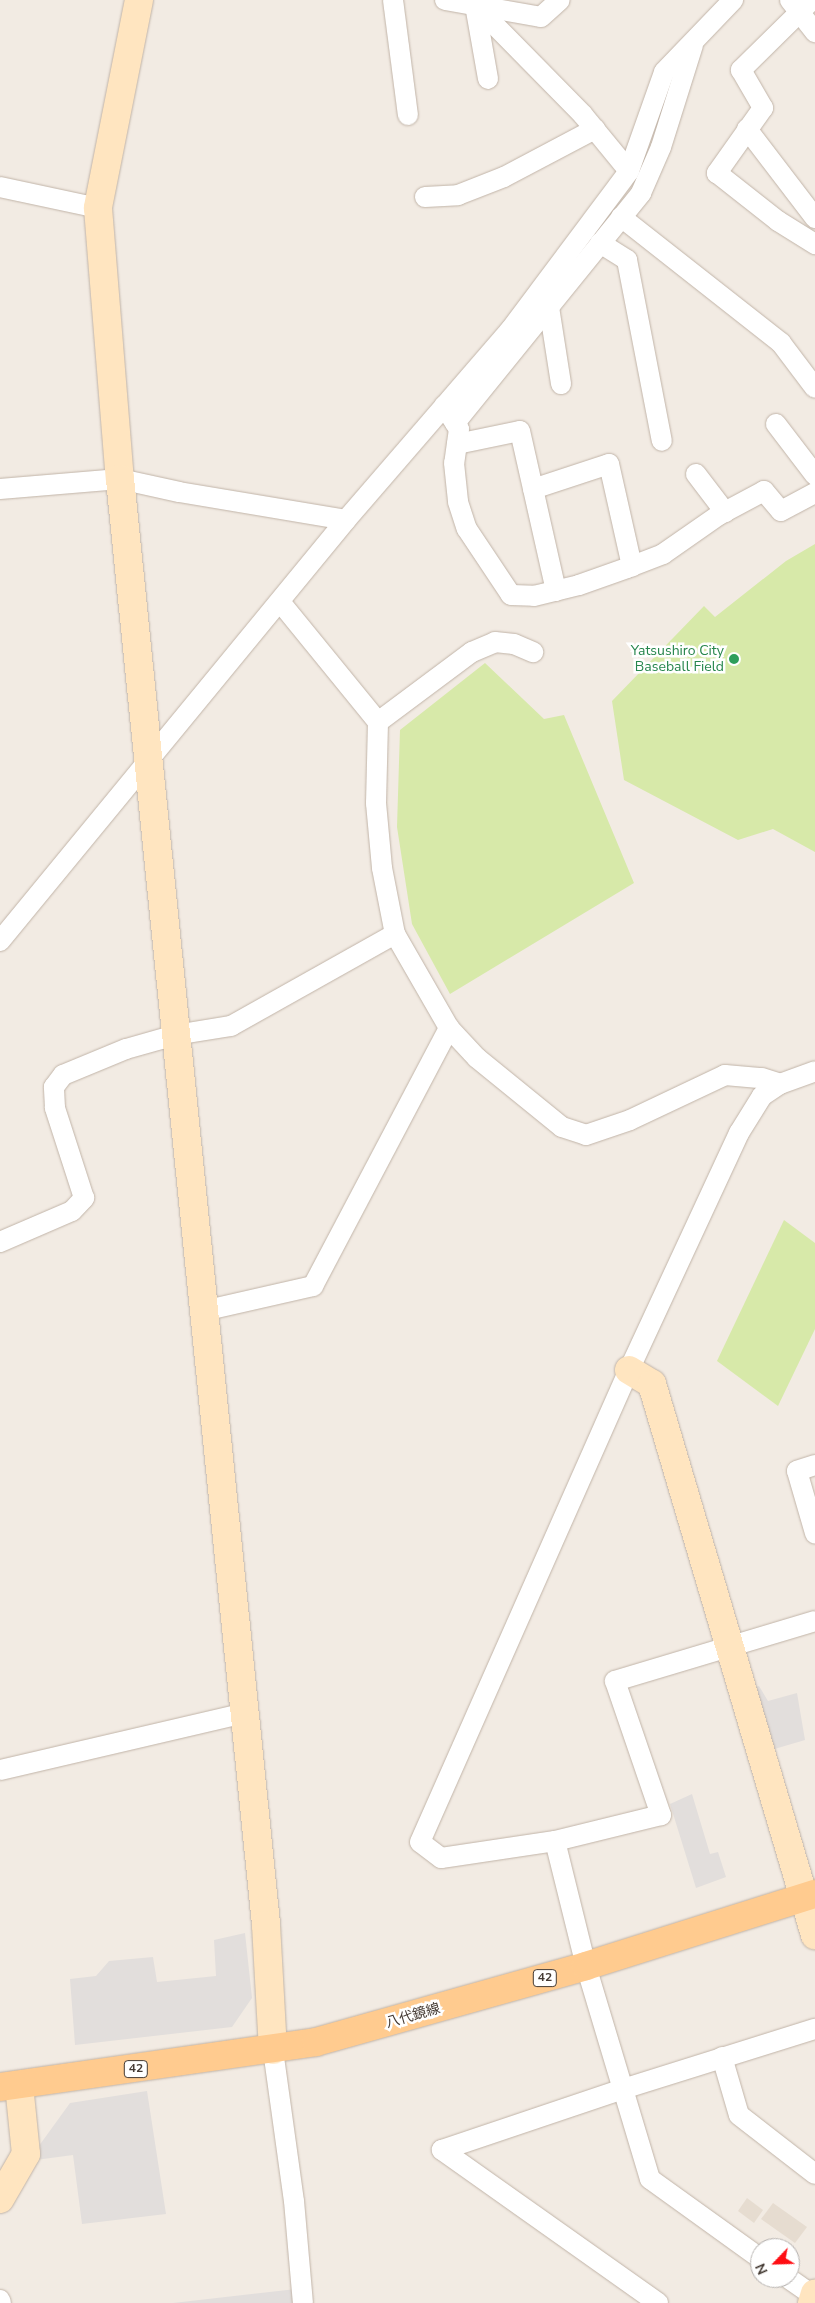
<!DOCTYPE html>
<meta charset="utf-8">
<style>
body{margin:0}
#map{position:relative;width:815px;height:2303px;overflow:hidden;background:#f2ebe3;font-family:"Nunito Sans","Noto Sans JP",sans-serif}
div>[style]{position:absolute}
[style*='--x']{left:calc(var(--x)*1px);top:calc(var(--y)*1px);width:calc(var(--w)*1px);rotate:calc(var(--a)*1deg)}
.residential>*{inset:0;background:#e6dcd0}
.green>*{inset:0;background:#d7e9a9}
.parking>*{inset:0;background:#e2dedc}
.roads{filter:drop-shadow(0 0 1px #c1b4a8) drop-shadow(0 0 1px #c1b4a8)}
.street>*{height:20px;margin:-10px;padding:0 10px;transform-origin:10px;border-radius:10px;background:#fff}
.secondary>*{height:28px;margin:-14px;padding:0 14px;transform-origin:14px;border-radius:14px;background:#ffe5c0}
.primary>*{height:28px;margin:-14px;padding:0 14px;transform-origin:14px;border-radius:14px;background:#ffcb8f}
.dots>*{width:14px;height:14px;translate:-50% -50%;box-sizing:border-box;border:2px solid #fff;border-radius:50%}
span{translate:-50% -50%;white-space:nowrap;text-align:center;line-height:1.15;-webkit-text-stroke:5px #fff;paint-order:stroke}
.shield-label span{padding:1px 4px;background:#fff;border:1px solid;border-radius:4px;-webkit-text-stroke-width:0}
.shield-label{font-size:12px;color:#443a33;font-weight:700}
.leisure-label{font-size:14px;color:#27864d}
.right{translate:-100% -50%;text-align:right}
.street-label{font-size:14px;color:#443a33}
.north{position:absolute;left:750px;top:2238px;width:50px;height:50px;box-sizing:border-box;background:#fff;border:1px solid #b4b0ad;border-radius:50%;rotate:246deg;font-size:14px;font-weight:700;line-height:20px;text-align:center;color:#443a33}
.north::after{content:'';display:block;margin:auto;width:18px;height:22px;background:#ff0d13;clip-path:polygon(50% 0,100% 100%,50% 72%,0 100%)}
</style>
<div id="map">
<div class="residential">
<i style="clip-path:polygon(747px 2198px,763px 2210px,754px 2223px,738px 2211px)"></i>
<i style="clip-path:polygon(773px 2203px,807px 2227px,795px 2243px,761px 2219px)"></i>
</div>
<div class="green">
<i style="clip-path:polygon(815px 544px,815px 852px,773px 829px,738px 840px,624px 780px,612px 701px,704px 606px,715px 617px,786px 561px)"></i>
<i style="clip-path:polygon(485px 663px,544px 719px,564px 715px,634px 883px,450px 994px,412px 924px,397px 827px,400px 730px)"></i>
<i style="clip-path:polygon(784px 1220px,815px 1243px,815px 1329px,778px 1406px,717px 1361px)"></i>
</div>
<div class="parking">
<i style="clip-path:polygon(759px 1686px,768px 1701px,797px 1693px,805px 1740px,771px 1750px,753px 1688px)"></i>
<i style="clip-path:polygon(692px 1794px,710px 1854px,718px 1852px,726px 1877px,696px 1888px,670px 1804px)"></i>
<i style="clip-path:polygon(245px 1933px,252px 1998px,232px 2027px,75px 2045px,70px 1979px,96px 1976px,109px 1961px,153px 1957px,157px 1982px,216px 1976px,214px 1940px)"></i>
<i style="clip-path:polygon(147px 2091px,166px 2214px,82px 2224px,73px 2155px,28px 2161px,70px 2103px)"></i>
<i style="clip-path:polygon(296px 2289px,297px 2303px,173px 2303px)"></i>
</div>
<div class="roads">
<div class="street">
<i style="--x:393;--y:0;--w:116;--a:82.6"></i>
<i style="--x:445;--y:0;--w:97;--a:10"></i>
<i style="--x:541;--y:17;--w:25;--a:-42"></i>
<i style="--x:790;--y:0;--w:41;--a:52"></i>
<i style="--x:812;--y:0;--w:100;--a:135.4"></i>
<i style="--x:741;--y:70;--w:44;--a:59.9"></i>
<i style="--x:763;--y:108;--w:80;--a:125.3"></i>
<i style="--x:717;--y:173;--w:78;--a:38.2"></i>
<i style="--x:778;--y:221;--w:44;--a:31.9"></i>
<i style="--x:475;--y:5;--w:154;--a:45.5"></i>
<i style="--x:583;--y:115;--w:72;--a:50.6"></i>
<i style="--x:475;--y:5;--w:75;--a:80"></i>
<i style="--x:747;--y:129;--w:112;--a:52.6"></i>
<i style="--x:0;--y:187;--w:100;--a:12.1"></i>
<i style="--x:425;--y:197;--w:33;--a:-3"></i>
<i style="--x:458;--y:195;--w:49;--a:-21.4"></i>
<i style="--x:504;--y:177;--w:103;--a:-27.8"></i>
<i style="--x:621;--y:217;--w:204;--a:38.2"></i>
<i style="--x:781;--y:343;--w:56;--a:52.9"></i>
<i style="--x:600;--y:243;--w:32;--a:32"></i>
<i style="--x:627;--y:260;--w:184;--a:79.1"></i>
<i style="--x:549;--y:307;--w:78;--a:81.1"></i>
<i style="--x:444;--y:406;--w:27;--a:57"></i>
<i style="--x:459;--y:429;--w:34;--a:98"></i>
<i style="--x:454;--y:463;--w:39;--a:84"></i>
<i style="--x:458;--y:502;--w:28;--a:72"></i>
<i style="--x:467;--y:529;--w:79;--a:56.3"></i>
<i style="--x:511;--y:595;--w:23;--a:2"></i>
<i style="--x:534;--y:596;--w:46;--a:-13.7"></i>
<i style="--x:579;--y:585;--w:51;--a:-19.5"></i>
<i style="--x:627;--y:568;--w:39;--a:-21"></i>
<i style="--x:663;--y:554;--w:68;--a:-34.9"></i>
<i style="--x:719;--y:515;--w:51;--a:-28.1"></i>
<i style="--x:764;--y:491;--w:26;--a:50"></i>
<i style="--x:781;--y:511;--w:38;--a:-28"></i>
<i style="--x:455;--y:423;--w:296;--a:-51"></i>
<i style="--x:641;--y:193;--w:50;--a:-66.5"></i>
<i style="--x:661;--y:147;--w:107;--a:-72.6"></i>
<i style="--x:776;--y:424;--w:64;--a:52.6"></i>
<i style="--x:457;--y:444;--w:64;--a:-11.7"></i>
<i style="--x:520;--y:431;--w:164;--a:77.3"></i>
<i style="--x:696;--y:474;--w:48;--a:52.7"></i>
<i style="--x:0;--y:489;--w:120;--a:-4.8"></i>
<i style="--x:120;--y:479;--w:60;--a:12.4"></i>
<i style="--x:179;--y:492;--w:169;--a:9.5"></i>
<i style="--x:533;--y:489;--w:80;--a:-18.2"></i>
<i style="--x:609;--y:464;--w:105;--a:77.3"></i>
<i style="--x:281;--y:603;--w:154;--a:50.8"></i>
<i style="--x:378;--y:722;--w:81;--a:91.4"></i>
<i style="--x:376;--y:803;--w:65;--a:84.7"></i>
<i style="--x:382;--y:868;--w:67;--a:78.9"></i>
<i style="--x:395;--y:934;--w:108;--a:60.1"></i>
<i style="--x:449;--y:1028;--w:41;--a:47"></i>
<i style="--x:477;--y:1058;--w:109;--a:39.1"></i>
<i style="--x:562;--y:1127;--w:25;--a:18"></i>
<i style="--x:586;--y:1135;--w:46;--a:-18.8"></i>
<i style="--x:630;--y:1120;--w:105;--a:-25.3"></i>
<i style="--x:725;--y:1075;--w:37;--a:5"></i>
<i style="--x:762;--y:1078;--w:19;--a:18"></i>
<i style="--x:378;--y:722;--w:117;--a:-36.7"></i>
<i style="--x:472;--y:652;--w:25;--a:-23"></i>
<i style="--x:495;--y:642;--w:19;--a:6"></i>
<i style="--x:514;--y:644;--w:21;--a:23"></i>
<i style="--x:0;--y:941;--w:545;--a:-50.58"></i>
<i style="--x:346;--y:520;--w:252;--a:-49.2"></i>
<i style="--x:511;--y:329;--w:197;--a:-53.2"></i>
<i style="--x:629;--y:171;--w:105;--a:-70.5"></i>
<i style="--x:664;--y:72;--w:100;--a:-46.2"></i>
<i style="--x:0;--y:1242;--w:78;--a:-23.3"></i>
<i style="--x:72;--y:1211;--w:18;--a:-47"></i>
<i style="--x:84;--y:1198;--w:95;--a:-107.9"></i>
<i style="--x:55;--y:1108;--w:21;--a:-93"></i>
<i style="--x:54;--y:1087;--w:15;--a:-53"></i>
<i style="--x:63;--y:1075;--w:68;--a:-22.4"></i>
<i style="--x:126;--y:1049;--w:51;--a:-15.9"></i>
<i style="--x:175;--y:1035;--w:57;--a:-9.1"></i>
<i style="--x:231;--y:1026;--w:188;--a:-29.3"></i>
<i style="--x:203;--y:1311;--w:113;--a:-12.8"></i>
<i style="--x:313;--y:1286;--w:292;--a:-62.2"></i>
<i style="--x:815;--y:1465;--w:19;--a:162"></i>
<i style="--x:797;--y:1471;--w:65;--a:73.8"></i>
<i style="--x:815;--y:1621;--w:209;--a:163.3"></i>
<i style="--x:615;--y:1681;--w:142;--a:71.1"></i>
<i style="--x:661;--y:1815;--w:109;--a:166.2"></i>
<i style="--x:555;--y:1841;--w:129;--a:76.1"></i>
<i style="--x:586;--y:1966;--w:128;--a:73.3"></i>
<i style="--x:623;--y:2089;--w:201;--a:-17.4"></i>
<i style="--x:0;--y:1770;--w:252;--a:-13.1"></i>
<i style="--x:555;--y:1841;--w:115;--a:171.5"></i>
<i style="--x:441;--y:1858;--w:26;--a:-143"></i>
<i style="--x:420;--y:1842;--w:516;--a:-66.12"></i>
<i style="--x:629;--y:1370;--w:261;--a:-65.1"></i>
<i style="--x:739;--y:1133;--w:44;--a:-58.1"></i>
<i style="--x:762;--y:1096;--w:22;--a:-34"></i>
<i style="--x:780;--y:1084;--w:37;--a:-20"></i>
<i style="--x:273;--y:2050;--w:152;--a:82.1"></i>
<i style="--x:294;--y:2201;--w:102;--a:85"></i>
<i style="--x:722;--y:2057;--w:60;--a:73.7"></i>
<i style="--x:739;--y:2115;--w:96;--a:37.8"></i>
<i style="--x:788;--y:2278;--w:33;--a:35"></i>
<i style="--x:0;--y:2300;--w:3;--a:72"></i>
<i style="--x:658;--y:2303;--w:265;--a:-144.7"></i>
<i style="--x:442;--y:2150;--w:191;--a:-18.6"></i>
<i style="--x:623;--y:2089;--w:94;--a:73.3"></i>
<i style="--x:650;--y:2179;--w:135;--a:35.7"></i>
</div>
<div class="secondary">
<i style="--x:139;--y:0;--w:212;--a:101.2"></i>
<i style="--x:98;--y:208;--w:272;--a:85.4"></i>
<i style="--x:120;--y:479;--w:1453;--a:84.23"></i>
<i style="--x:266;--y:1925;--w:125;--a:86.8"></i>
<i style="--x:629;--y:1370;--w:27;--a:31"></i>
<i style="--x:652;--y:1384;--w:575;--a:73.52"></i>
<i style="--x:0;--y:2199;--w:52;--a:-60"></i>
<i style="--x:26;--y:2154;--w:69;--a:-95.8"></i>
<i style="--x:812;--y:2303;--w:10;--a:-73"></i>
</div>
<div class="primary">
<i style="--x:0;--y:2087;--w:319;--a:-8.1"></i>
<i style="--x:316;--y:2042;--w:280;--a:-15.7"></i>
<i style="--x:586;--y:1966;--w:240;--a:-17.5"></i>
</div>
</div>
<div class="dots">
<i style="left:734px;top:659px;background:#2e9e5b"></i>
</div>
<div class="shield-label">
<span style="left:545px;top:1978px">42</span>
<span style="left:136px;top:2069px">42</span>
</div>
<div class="leisure-label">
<span class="right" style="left:724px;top:659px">Yatsushiro City<br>Baseball Field</span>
</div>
<div class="street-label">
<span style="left:413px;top:2016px;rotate:-16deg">八代鏡線</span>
</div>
<div class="north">N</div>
</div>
